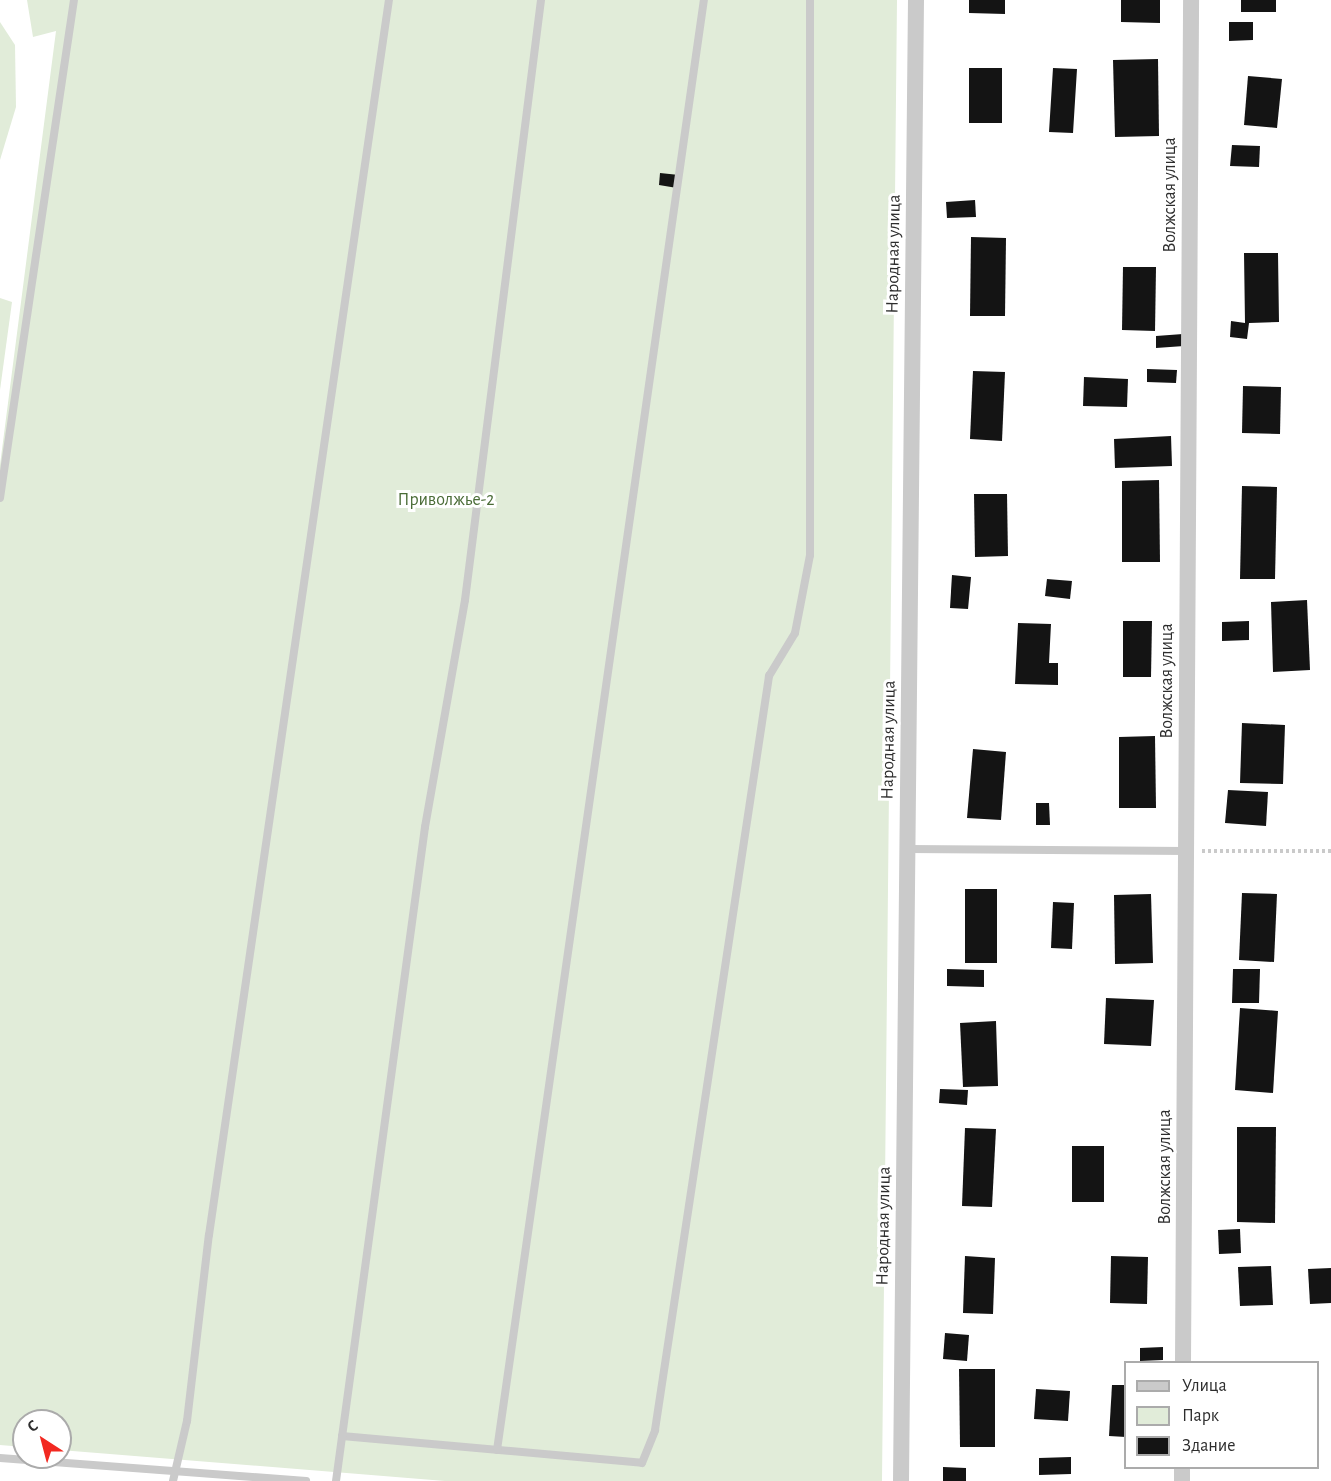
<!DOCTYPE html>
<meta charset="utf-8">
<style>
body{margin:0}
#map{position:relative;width:1331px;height:1481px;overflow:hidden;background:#fff;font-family:"Alegreya Sans",sans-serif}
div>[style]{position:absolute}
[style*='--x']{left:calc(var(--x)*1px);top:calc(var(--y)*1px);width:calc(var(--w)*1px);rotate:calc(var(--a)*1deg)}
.green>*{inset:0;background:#e1ecd9}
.building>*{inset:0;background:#141414}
.path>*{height:4px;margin-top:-2px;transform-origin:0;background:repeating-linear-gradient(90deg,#cacaca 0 3px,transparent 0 6px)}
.service>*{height:8px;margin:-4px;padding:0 4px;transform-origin:4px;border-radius:4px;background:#cacaca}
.minor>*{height:16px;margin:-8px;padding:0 8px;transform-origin:8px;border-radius:8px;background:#cacaca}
span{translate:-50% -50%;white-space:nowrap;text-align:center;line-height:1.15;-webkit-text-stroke:6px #fff;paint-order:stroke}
.street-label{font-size:18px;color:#2d2d2d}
.park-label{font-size:18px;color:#4a6c37}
.legend{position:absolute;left:1124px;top:1361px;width:195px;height:108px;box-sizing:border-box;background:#fff;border:2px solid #ababab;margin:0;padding:8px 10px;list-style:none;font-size:18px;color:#2d2d2d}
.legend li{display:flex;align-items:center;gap:12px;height:30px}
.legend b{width:30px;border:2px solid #ababab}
.north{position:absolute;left:12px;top:1409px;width:60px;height:60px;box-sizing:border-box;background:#fff;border:2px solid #ababab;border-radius:50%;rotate:324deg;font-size:16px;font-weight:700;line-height:24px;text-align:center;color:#2d2d2d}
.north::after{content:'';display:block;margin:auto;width:21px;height:27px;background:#f22921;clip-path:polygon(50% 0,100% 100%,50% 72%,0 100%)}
</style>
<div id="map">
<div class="green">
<i style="clip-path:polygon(27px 0,897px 0,882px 1481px,445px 1481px,60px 1450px,60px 1421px,24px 1421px,24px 1447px,0 1445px,0 465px,56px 31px,33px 37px)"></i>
<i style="clip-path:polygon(0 22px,15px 45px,16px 107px,0 160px)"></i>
<i style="clip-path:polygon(0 298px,12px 302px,0 390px)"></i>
</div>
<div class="building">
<i style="clip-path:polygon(969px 0,1005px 0,1005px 14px,969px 13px)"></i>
<i style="clip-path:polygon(1121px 0,1160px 0,1160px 23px,1121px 22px)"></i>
<i style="clip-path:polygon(1241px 0,1276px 0,1276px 12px,1241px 12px)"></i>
<i style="clip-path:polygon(1229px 22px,1253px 22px,1253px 40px,1229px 41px)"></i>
<i style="clip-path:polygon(1158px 59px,1159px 136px,1115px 137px,1113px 60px)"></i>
<i style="clip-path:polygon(969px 68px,1002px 68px,1002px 123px,969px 123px)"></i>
<i style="clip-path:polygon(1053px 68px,1077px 69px,1073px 133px,1049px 132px)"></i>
<i style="clip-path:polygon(1248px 76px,1282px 79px,1277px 128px,1244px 125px)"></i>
<i style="clip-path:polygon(1232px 145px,1260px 146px,1259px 167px,1230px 166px)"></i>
<i style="clip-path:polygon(660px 173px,679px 175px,677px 188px,659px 185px)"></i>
<i style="clip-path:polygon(975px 200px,976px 217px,947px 218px,946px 202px)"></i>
<i style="clip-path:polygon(971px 237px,1006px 238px,1005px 316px,970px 316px)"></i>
<i style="clip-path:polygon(1244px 253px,1278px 253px,1279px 322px,1249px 323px,1247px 339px,1230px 337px,1231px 321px,1245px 323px)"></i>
<i style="clip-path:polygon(1123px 267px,1156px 267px,1155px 331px,1122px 330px)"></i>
<i style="clip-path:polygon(1183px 334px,1184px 346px,1156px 348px,1156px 336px)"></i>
<i style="clip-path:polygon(1147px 369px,1177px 370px,1176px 383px,1147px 382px)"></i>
<i style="clip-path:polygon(973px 371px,1005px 372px,1002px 441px,970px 439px)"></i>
<i style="clip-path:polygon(1084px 377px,1128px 379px,1127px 407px,1083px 406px)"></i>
<i style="clip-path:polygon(1243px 386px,1281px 387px,1280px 434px,1242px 433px)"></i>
<i style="clip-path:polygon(1171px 436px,1172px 466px,1115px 468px,1114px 439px)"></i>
<i style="clip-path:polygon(1159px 480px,1160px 562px,1122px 562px,1122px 481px)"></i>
<i style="clip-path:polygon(1242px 486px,1277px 487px,1275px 579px,1240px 579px)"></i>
<i style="clip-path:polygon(974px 494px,1007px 494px,1008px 556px,975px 557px)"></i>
<i style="clip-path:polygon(952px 575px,971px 577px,968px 609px,950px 608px)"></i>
<i style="clip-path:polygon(1047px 579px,1072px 581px,1070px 599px,1045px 596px)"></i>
<i style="clip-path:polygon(1307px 600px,1310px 670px,1273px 672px,1271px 602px)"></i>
<i style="clip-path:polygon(1123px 621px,1152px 621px,1151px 677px,1123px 677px)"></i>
<i style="clip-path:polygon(1249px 621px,1249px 640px,1222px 641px,1222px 622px)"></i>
<i style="clip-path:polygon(1018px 623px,1051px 624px,1049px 663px,1058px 663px,1058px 685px,1015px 684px)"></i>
<i style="clip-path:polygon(1242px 723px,1285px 725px,1283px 784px,1240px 783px)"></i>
<i style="clip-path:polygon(1155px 736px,1156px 808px,1119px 808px,1119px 737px)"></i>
<i style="clip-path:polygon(973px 749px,1006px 752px,1001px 820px,967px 818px)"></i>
<i style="clip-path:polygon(1228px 790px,1268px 792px,1266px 826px,1225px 823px)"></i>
<i style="clip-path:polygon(1036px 803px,1049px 803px,1050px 825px,1036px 825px)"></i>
<i style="clip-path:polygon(965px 889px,997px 889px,997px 963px,965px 963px)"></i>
<i style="clip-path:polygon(1242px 893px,1277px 894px,1274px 962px,1239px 960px)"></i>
<i style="clip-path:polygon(1151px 894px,1153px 963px,1115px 964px,1114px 895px)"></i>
<i style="clip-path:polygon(1053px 902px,1074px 903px,1072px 949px,1051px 948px)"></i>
<i style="clip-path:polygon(947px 969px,984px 970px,984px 987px,947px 986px)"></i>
<i style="clip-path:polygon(1233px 969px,1260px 969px,1259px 1003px,1232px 1003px)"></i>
<i style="clip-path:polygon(1106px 998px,1154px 1000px,1151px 1046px,1104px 1044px)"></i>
<i style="clip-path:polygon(1240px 1008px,1278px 1011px,1273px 1093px,1235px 1090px)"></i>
<i style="clip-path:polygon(996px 1021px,998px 1086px,963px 1087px,960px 1023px)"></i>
<i style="clip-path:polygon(940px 1089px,968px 1090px,967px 1105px,939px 1103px)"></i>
<i style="clip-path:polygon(1237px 1127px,1276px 1127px,1275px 1223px,1237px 1222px)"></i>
<i style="clip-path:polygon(965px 1128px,996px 1129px,992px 1207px,962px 1206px)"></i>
<i style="clip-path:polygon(1072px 1146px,1104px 1146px,1104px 1202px,1072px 1202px)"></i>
<i style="clip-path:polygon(1240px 1229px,1241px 1253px,1219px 1254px,1218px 1230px)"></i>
<i style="clip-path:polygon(965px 1256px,995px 1258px,993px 1314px,963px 1313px)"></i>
<i style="clip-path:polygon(1111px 1256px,1148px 1257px,1147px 1304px,1110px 1303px)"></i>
<i style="clip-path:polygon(1271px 1266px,1273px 1305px,1240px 1306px,1238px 1267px)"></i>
<i style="clip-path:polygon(1331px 1268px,1331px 1303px,1310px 1304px,1308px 1269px)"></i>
<i style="clip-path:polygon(945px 1333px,969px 1335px,967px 1361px,943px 1359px)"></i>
<i style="clip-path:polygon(1163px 1347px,1163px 1360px,1140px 1361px,1140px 1348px)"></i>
<i style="clip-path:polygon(959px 1369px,995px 1369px,995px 1447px,960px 1447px)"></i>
<i style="clip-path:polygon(1112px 1385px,1126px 1385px,1126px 1437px,1109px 1436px)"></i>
<i style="clip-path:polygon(1036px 1389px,1070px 1391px,1068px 1421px,1034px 1419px)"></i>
<i style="clip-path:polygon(1071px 1457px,1071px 1474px,1039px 1475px,1039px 1458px)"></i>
<i style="clip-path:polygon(943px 1467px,966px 1468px,966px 1481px,943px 1481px)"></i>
</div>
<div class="path">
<i style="--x:1202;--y:851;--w:129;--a:0"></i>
</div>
<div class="service">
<i style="--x:0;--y:498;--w:503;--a:-81.55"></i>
<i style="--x:908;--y:849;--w:278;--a:0.4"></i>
<i style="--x:342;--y:1436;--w:301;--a:5.1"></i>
<i style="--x:642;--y:1463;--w:35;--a:-68"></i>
<i style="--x:655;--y:1430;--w:763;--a:-81.4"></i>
<i style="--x:769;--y:676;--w:50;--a:-58.8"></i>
<i style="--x:795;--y:633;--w:79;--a:-79.1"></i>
<i style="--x:810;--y:555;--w:555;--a:-90"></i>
<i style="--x:497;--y:1450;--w:1465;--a:-81.88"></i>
<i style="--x:0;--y:1458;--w:307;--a:4.3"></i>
<i style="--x:173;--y:1481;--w:62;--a:-76.9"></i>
<i style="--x:187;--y:1421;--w:187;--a:-83.3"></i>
<i style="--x:209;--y:1235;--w:1248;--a:-81.71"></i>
<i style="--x:336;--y:1481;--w:660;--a:-82.25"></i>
<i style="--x:425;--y:827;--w:230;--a:-80"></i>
<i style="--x:465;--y:600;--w:605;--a:-82.78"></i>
</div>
<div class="minor">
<i style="--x:1183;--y:1362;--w:1362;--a:-89.66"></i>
<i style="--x:901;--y:1481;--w:1481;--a:-89.42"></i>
<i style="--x:1182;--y:1481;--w:13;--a:-90"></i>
</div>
<div class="street-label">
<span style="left:1170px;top:195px;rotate:-90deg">Волжская улица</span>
<span style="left:894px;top:254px;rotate:-89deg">Народная улица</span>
<span style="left:1167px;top:681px;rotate:-90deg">Волжская улица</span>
<span style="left:889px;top:740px;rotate:-89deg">Народная улица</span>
<span style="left:1165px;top:1167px;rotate:-90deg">Волжская улица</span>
<span style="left:884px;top:1226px;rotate:-89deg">Народная улица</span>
</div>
<div class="park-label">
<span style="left:446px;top:500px">Приволжье-2</span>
</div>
<ul class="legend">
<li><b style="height:8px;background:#cacaca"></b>Улица</li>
<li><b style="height:16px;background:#e1ecd9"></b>Парк</li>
<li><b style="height:16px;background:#141414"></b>Здание</li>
</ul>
<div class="north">С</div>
</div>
